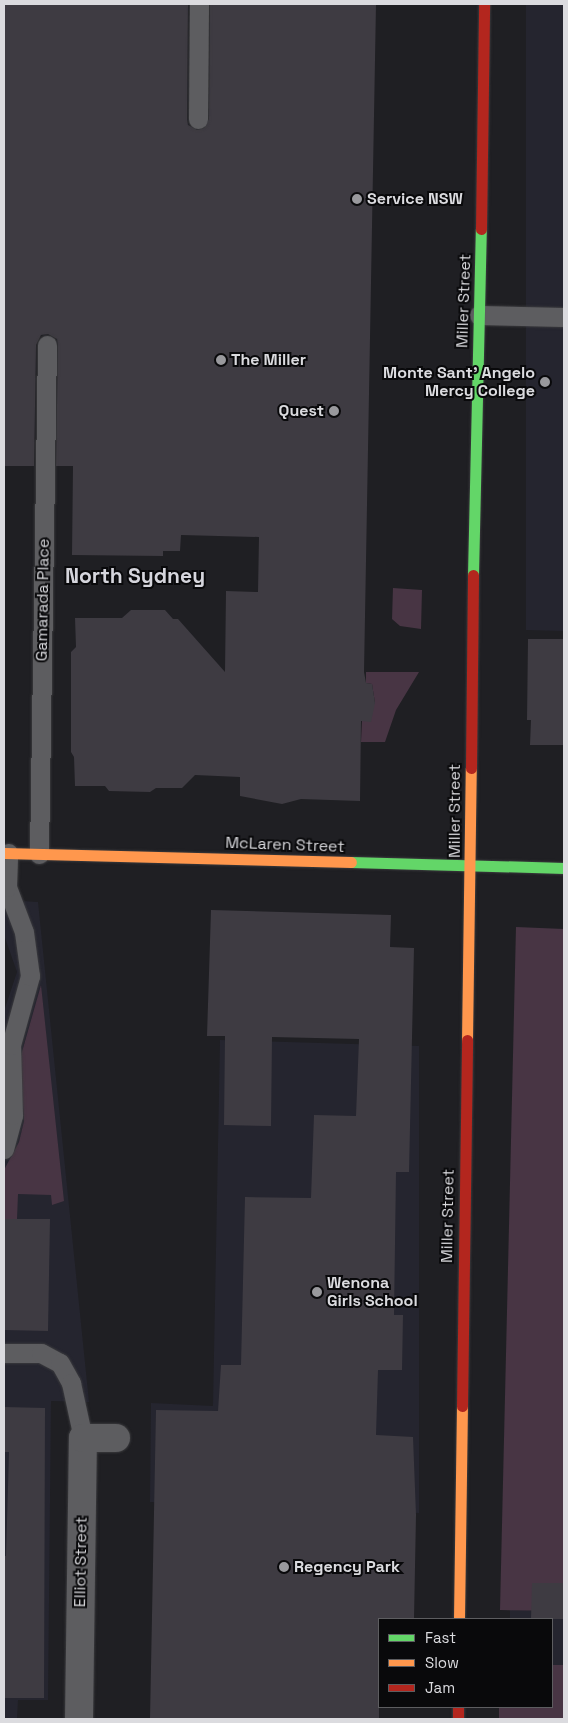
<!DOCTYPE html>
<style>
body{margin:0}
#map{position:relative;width:568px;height:1723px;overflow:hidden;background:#1f1f23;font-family:"Space Grotesk",sans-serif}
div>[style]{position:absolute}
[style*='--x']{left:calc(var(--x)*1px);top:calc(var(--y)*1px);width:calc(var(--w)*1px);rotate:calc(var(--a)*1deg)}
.built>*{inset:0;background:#25252f}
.green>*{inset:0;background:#483544}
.building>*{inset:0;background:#3e3b42}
.roads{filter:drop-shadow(0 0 1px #3b3b3e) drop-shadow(0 0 1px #3b3b3e)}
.lane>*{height:19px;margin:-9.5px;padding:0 9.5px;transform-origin:9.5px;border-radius:9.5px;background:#5d5d60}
.street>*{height:28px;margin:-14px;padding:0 14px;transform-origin:14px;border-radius:14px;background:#5d5d60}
.fast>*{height:11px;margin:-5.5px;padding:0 5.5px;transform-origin:5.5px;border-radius:5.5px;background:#63d668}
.slow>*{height:11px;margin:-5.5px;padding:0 5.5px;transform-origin:5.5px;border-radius:5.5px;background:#ff974d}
.jam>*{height:11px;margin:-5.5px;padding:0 5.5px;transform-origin:5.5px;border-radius:5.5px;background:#b3261e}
.dots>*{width:14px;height:14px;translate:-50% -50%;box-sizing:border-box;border:2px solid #09090b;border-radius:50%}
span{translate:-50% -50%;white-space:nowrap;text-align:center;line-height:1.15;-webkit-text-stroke:4px #09090b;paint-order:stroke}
.poi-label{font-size:16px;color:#dbdbdf;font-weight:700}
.left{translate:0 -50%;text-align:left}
.right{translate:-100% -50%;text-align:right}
.street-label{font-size:16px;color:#dbdbdf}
.district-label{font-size:21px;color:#d5d5dc;font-weight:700}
.frame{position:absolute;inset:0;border:5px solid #dbdbdf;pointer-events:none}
.legend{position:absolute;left:378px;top:1618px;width:175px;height:90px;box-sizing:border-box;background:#09090b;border:1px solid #5d5d60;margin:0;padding:6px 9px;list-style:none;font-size:15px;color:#dbdbdf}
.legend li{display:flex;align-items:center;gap:10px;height:25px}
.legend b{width:25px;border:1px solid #5d5d60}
</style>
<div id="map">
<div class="built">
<i style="clip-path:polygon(526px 4px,564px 4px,564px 631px,526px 630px)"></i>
<i style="clip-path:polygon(4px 900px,38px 902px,89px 1402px,51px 1401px,48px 1700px,18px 1700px,17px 1719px,4px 1719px,4px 1011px,17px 972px,4px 935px)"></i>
<i style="clip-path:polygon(220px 1040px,419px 1046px,419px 1513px,150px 1502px,151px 1403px,213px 1406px)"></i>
<i style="clip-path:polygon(510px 1610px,564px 1611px,564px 1665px,552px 1665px,552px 1619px,510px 1619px)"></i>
</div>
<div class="green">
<i style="clip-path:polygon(393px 588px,422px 590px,421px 629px,400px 626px,392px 619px)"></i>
<i style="clip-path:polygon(366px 672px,419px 672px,396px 710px,385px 742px,361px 742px,362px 721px,375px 703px,372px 684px,366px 683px)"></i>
<i style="clip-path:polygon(516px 927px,564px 929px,564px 1611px,500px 1610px)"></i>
<i style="clip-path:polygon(41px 985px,64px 1201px,52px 1205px,51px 1195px,18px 1194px,17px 1219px,4px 1219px,4px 1170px,19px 1142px,24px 1121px,20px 1059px)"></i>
<i style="clip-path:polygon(552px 1665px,564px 1665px,564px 1719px,499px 1719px,499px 1707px,552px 1707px)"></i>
</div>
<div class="building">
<i style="clip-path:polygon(4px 4px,188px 4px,187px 119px,188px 125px,197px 130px,204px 128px,209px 119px,210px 4px,376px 4px,364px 672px,366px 683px,372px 684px,375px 703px,371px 722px,361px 721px,360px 801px,301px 799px,282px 804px,240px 796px,240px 777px,195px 775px,182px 788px,156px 788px,150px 792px,109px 791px,105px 786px,75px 786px,74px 757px,71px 752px,71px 652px,76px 647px,75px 618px,122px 618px,131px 610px,165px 610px,173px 619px,178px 619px,225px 672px,226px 591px,258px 592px,259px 537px,181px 535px,180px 551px,163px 551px,163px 556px,72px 555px,73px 466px,56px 466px,58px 345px,57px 339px,48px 334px,41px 335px,36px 345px,34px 466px,4px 466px)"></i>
<i style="clip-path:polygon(528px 639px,564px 639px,564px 745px,530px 745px,531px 720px,527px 720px)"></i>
<i style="clip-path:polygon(211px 910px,391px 915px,390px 947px,414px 948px,409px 1172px,396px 1172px,394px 1315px,403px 1315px,402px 1370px,378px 1370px,376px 1435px,413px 1437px,416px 1515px,414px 1619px,379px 1619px,379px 1719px,150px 1719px,156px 1410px,218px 1411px,221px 1365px,241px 1365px,245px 1197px,311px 1198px,314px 1115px,356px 1116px,359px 1039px,272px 1037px,271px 1126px,224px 1125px,225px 1036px,207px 1036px)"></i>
<i style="clip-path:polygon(4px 1219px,50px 1219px,48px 1331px,4px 1330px)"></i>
<i style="clip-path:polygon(4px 1407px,45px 1408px,44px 1698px,4px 1698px,4px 1556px,6px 1556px,9px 1452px,4px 1452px)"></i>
<i style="clip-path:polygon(532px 1583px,564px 1583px,564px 1619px,531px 1619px)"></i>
</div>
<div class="roads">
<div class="lane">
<i style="--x:198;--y:119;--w:115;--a:-89.5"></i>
<i style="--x:479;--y:315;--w:85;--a:1.3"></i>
<i style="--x:39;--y:854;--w:509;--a:-89.1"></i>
<i style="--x:4;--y:1149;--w:35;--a:-75"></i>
<i style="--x:13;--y:1115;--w:70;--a:-91.6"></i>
<i style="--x:11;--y:1045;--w:72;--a:-74.6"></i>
<i style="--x:30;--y:976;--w:44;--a:-97.8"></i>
<i style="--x:24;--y:932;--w:48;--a:-110.7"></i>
<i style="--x:7;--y:887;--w:34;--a:-88"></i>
<i style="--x:4;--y:1353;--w:37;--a:0"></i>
<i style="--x:41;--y:1353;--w:21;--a:28"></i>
<i style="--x:60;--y:1363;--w:23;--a:61"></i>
<i style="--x:71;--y:1383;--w:56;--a:77.7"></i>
</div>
<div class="street">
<i style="--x:79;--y:1719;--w:281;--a:-89.2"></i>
<i style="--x:83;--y:1438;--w:33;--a:0"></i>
</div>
<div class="fast">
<i style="--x:473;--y:575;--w:346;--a:-88.7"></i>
<i style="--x:351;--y:862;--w:213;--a:1.6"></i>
</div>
<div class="slow">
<i style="--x:4;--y:853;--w:347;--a:1.5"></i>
<i style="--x:467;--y:1040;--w:272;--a:-89.2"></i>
<i style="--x:459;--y:1619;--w:213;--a:-89.2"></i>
</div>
<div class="jam">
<i style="--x:481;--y:229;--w:225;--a:-89.2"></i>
<i style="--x:471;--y:768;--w:193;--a:-89.4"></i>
<i style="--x:462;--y:1406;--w:366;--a:-89.2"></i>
<i style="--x:458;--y:1707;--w:12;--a:90"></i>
</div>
</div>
<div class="dots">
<i style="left:357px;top:199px;background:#99999d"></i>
<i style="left:221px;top:360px;background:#99999d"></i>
<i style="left:545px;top:382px;background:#99999d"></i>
<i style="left:334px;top:411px;background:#99999d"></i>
<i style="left:317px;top:1292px;background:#99999d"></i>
<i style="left:284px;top:1567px;background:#99999d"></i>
</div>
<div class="poi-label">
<span class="left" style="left:367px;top:199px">Service NSW</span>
<span class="left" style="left:231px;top:360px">The Miller</span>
<span class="right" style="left:535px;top:382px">Monte Sant' Angelo<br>Mercy College</span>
<span class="right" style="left:324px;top:411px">Quest</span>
<span class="left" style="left:327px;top:1292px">Wenona<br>Girls School</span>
<span class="left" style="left:294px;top:1567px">Regency Park</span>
</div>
<div class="street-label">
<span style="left:464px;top:301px;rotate:-88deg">Miller Street</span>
<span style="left:43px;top:600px;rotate:-89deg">Gamarada Place</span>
<span style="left:455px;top:811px;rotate:-90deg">Miller Street</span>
<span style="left:285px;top:845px;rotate:2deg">McLaren Street</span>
<span style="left:448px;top:1216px;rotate:-89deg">Miller Street</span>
<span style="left:81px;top:1562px;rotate:-89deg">Elliot Street</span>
</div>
<div class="district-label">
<span style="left:135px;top:576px">North Sydney</span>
</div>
<div class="frame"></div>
<ul class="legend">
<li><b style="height:6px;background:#63d668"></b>Fast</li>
<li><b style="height:6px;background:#ff974d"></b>Slow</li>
<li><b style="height:6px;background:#b3261e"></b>Jam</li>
</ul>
</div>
